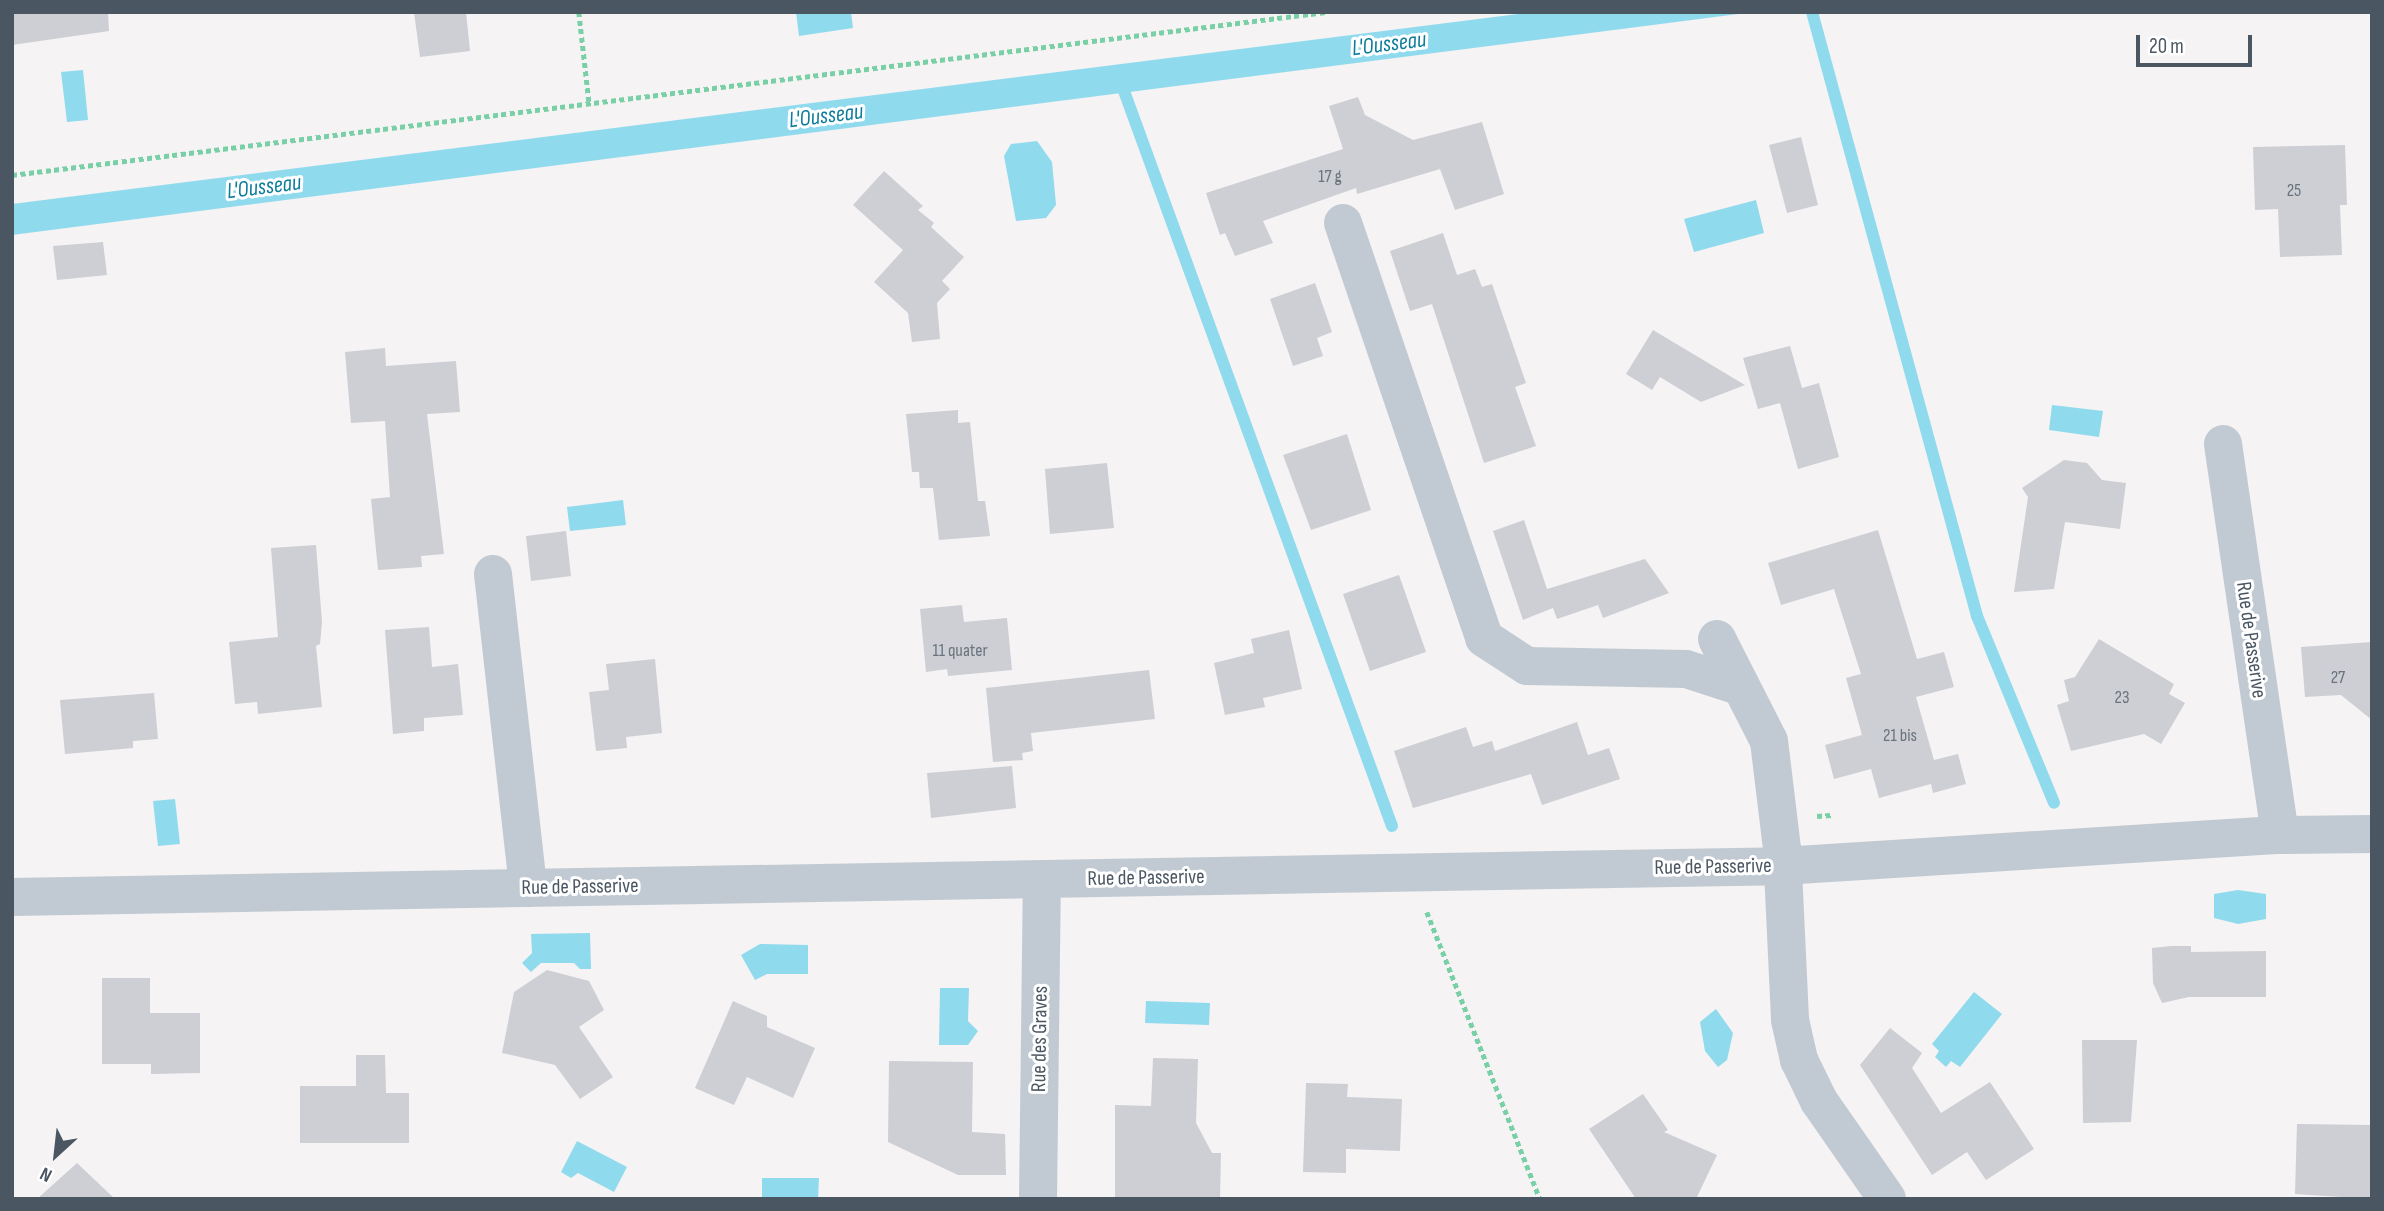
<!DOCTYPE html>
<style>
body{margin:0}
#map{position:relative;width:2384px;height:1211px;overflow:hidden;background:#f5f3f3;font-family:"Sofia Sans Condensed",sans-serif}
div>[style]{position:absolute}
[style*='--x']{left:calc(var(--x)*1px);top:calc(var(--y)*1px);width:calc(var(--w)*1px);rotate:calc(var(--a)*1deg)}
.water>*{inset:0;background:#90daee}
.stream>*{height:12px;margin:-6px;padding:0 6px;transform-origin:6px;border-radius:6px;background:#90daee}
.building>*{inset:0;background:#cdcfd5}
.path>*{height:4.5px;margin-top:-2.25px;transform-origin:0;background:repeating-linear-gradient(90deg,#7ad0a6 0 5px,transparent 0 8.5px)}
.minor>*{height:38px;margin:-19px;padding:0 19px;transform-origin:19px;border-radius:19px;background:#c1cad2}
span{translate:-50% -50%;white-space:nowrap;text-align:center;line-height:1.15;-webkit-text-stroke:6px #fff;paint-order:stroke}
.number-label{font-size:18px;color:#6b747e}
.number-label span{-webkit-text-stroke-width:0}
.street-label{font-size:21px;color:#4a5661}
.water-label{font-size:23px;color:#0c7c9b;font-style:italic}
.frame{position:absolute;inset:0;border:14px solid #4a5661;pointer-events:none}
.north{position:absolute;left:21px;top:1120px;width:70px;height:70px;-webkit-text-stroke:5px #fff;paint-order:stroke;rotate:207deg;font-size:19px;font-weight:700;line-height:28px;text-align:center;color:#4a5661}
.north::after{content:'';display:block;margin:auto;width:24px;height:32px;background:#4a5661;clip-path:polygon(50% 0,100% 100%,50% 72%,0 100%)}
.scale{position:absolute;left:2136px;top:35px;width:116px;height:32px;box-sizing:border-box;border:4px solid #4a5661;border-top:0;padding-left:9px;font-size:21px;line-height:24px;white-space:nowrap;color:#4a5661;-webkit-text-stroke:5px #fff;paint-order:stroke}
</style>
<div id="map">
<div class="water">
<i style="clip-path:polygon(796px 12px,851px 12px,853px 28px,799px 36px)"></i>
<i style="clip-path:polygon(1533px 12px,1754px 12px,12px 235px,12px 204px)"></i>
<i style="clip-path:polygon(83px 70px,88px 120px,67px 122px,61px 72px)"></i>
<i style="clip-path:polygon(1037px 141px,1052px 162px,1056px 205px,1046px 218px,1016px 221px,1004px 156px,1011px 144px)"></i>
<i style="clip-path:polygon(1756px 200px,1764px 233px,1694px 252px,1684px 219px)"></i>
<i style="clip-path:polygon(2052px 405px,2103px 411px,2099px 437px,2049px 430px)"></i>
<i style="clip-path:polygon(623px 500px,626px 525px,570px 531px,567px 507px)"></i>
<i style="clip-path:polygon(175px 799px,180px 844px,158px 846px,153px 801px)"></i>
<i style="clip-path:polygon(2238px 890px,2266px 894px,2266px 919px,2238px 924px,2214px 918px,2214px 894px)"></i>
<i style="clip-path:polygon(590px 933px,591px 969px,580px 969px,574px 963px,541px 963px,531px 972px,522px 963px,532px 953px,531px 934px)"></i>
<i style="clip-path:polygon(760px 944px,808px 945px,808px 974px,767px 974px,755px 980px,741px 955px)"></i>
<i style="clip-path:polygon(940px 988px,969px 988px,968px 1021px,978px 1031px,968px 1045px,939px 1045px)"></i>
<i style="clip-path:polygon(1974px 992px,2002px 1014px,1960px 1067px,1951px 1061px,1946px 1067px,1935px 1057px,1939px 1051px,1932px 1044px)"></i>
<i style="clip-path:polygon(1146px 1001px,1210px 1003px,1209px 1025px,1145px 1023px)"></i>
<i style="clip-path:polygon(1716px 1009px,1733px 1033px,1727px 1060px,1718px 1067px,1705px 1051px,1700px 1022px)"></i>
<i style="clip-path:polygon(577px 1141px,627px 1167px,614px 1192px,578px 1173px,571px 1178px,561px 1172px)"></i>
<i style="clip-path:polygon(762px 1178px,819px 1178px,818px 1199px,762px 1199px)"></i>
</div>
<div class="stream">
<i style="--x:1812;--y:12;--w:626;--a:74.72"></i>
<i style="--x:1977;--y:616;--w:202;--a:67.6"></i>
<i style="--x:1120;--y:80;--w:794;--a:69.97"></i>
</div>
<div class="building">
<i style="clip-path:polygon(12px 12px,108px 12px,109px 31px,12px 45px)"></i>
<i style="clip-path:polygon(414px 12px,466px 12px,470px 51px,420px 57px)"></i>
<i style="clip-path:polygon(1358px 97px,1365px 115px,1413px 140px,1482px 122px,1504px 194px,1455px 210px,1440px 169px,1357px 194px,1356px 188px,1263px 221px,1273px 243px,1235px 256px,1225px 233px,1220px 235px,1206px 193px,1343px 149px,1329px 106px)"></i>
<i style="clip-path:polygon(1801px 137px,1818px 205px,1787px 213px,1769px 145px)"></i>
<i style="clip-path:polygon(2345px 145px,2347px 205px,2340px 205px,2342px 255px,2280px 257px,2278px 209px,2255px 210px,2253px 147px)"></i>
<i style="clip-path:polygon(884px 171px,923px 206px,918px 210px,934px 223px,931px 227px,964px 257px,942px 281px,950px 289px,937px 303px,940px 339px,912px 342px,908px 313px,874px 282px,903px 250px,853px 205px)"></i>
<i style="clip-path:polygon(1443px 233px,1457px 275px,1475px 269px,1482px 287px,1492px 284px,1526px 383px,1515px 387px,1536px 446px,1484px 463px,1432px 304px,1410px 311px,1390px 251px)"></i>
<i style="clip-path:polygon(103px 242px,107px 275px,57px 280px,53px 246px)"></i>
<i style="clip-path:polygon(1315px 283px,1332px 332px,1317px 338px,1323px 356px,1293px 366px,1270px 299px)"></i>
<i style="clip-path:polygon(1653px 330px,1745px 385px,1701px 402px,1660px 377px,1652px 390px,1626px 374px)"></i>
<i style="clip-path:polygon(1790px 346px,1802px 388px,1819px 383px,1839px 457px,1798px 469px,1780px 403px,1758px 409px,1743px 358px)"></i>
<i style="clip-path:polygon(385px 348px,386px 366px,456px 361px,460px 412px,427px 414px,444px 554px,421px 556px,422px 567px,378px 570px,371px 499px,390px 497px,385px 421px,351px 423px,345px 352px)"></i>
<i style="clip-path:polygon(958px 410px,958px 423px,970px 422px,978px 501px,985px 501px,990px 536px,939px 540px,933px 488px,920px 488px,919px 472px,912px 472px,906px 414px)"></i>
<i style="clip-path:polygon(1347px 434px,1371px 510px,1311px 530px,1283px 455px)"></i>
<i style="clip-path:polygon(2064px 460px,2087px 463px,2102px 480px,2126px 483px,2120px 529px,2065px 522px,2054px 589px,2014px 592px,2028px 497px,2022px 488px)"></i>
<i style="clip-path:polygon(1107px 463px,1114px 528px,1050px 534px,1045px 469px)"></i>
<i style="clip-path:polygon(1524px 520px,1547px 589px,1645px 559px,1669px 593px,1603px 618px,1598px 605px,1557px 619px,1553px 608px,1523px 620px,1493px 531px)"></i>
<i style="clip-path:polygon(1878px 530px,1917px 659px,1944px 652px,1954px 687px,1916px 697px,1934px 760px,1958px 754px,1966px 784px,1933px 793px,1931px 784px,1879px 798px,1871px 769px,1834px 779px,1825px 745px,1862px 735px,1846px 678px,1861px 674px,1834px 589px,1781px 605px,1768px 563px)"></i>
<i style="clip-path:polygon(566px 531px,571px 576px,531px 581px,526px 536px)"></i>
<i style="clip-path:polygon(316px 545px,322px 622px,320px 644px,316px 646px,322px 707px,258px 714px,257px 702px,235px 704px,229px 642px,278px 637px,271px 548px)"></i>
<i style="clip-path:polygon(1399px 575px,1426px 652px,1370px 671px,1343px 594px)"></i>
<i style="clip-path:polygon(962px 605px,964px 622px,1007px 618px,1012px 670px,948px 676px,947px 669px,926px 672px,920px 609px)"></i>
<i style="clip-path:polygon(429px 627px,432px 667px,458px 664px,463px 715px,424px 718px,424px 731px,393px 734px,385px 630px)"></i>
<i style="clip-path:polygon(1289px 630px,1302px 689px,1263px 698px,1265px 707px,1225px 715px,1214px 663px,1254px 653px,1251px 639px)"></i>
<i style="clip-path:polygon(2099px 639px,2174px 684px,2169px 694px,2185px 703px,2161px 744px,2144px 734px,2071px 751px,2057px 705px,2069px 701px,2064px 680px,2075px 677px)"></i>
<i style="clip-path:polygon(2372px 642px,2372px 720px,2341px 695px,2305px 697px,2301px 647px)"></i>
<i style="clip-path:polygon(655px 659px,662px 733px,626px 737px,627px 748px,596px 751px,589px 692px,609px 690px,606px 664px)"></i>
<i style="clip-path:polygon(1149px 670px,1155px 719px,1031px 733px,1033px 751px,1022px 753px,1023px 760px,993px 762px,986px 688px)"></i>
<i style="clip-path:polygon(154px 693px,158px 739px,133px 741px,133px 748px,65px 754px,60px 700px)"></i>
<i style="clip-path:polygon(1577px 722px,1588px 755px,1609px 748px,1620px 779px,1542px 805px,1531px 774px,1413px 808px,1394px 751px,1466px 727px,1473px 747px,1492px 741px,1495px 751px)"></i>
<i style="clip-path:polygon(1012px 766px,1016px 808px,931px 818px,927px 773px)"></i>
<i style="clip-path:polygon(2171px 946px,2191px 946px,2191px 952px,2266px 951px,2266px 997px,2189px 997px,2162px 1003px,2153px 983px,2152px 948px)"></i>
<i style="clip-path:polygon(547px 970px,589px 981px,604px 1010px,579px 1027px,613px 1077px,580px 1099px,555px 1065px,502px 1053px,514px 992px)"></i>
<i style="clip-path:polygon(102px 978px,150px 978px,150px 1013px,200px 1013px,200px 1073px,151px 1074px,151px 1064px,102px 1064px)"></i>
<i style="clip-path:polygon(733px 1001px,767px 1016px,767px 1027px,815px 1048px,793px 1098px,747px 1077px,734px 1105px,695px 1088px)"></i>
<i style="clip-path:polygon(1890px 1028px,1922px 1053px,1912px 1068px,1941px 1113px,1990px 1082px,2034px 1149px,1986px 1180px,1967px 1152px,1932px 1175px,1860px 1065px)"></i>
<i style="clip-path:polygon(2082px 1040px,2137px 1040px,2131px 1122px,2083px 1123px)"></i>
<i style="clip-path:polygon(356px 1055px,385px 1055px,386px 1093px,409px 1093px,409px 1143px,300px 1143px,300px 1086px,356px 1086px)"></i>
<i style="clip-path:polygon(1153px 1058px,1198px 1059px,1196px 1123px,1212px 1153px,1221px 1153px,1220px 1199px,1115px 1199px,1115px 1105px,1151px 1106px)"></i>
<i style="clip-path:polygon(889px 1061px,973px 1062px,972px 1132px,1005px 1134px,1006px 1175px,958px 1175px,888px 1142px)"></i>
<i style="clip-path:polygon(1306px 1083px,1348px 1084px,1347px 1097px,1402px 1099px,1400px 1151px,1346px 1149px,1346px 1173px,1303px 1172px)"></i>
<i style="clip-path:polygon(1643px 1094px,1668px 1130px,1664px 1132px,1717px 1155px,1696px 1199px,1636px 1199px,1589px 1129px)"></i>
<i style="clip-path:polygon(2297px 1124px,2372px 1125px,2372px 1199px,2295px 1194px)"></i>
<i style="clip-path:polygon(77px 1163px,115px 1199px,37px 1199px)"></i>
</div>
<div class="path">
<i style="--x:579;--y:12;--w:90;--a:83.6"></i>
<i style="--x:12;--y:175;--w:1324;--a:-7.07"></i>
<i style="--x:1817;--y:816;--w:14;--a:-4"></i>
<i style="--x:1427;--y:912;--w:308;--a:68.5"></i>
</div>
<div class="minor">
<i style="--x:1343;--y:223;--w:438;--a:71.2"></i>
<i style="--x:1484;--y:638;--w:51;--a:33.1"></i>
<i style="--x:1527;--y:666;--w:159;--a:1.1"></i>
<i style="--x:1686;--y:669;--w:56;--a:17.8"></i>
<i style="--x:2223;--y:444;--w:395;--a:81.7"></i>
<i style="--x:493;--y:574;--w:316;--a:83.6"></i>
<i style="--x:1717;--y:639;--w:114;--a:63"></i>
<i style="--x:1769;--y:741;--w:109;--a:83.1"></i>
<i style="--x:1782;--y:849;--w:171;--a:87.3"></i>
<i style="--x:1790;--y:1020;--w:41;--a:77.3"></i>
<i style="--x:1799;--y:1060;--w:46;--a:64"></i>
<i style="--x:1819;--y:1101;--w:119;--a:55.2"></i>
<i style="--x:12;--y:897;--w:1770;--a:-1"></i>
<i style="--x:1782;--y:866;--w:499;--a:-3.6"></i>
<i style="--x:2280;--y:835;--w:92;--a:-0.6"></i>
<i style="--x:1038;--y:1199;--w:319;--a:-89.3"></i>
</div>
<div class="number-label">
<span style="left:1330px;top:177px">17 g</span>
<span style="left:2294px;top:191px">25</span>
<span style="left:960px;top:651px">11 quater</span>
<span style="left:2338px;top:678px">27</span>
<span style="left:2122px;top:698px">23</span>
<span style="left:1900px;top:736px">21 bis</span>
</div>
<div class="street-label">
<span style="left:2251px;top:640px;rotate:82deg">Rue de Passerive</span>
<span style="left:1713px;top:867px;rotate:-1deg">Rue de Passerive</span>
<span style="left:1146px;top:878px;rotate:-1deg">Rue de Passerive</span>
<span style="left:580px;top:887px;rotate:-1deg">Rue de Passerive</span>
<span style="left:1040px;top:1039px;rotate:-89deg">Rue des Graves</span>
</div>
<div class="water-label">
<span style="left:1389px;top:44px;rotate:-7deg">L'Ousseau</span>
<span style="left:826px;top:116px;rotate:-7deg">L'Ousseau</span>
<span style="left:264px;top:187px;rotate:-7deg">L'Ousseau</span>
</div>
<div class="frame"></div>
<div class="north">N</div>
<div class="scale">20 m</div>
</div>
